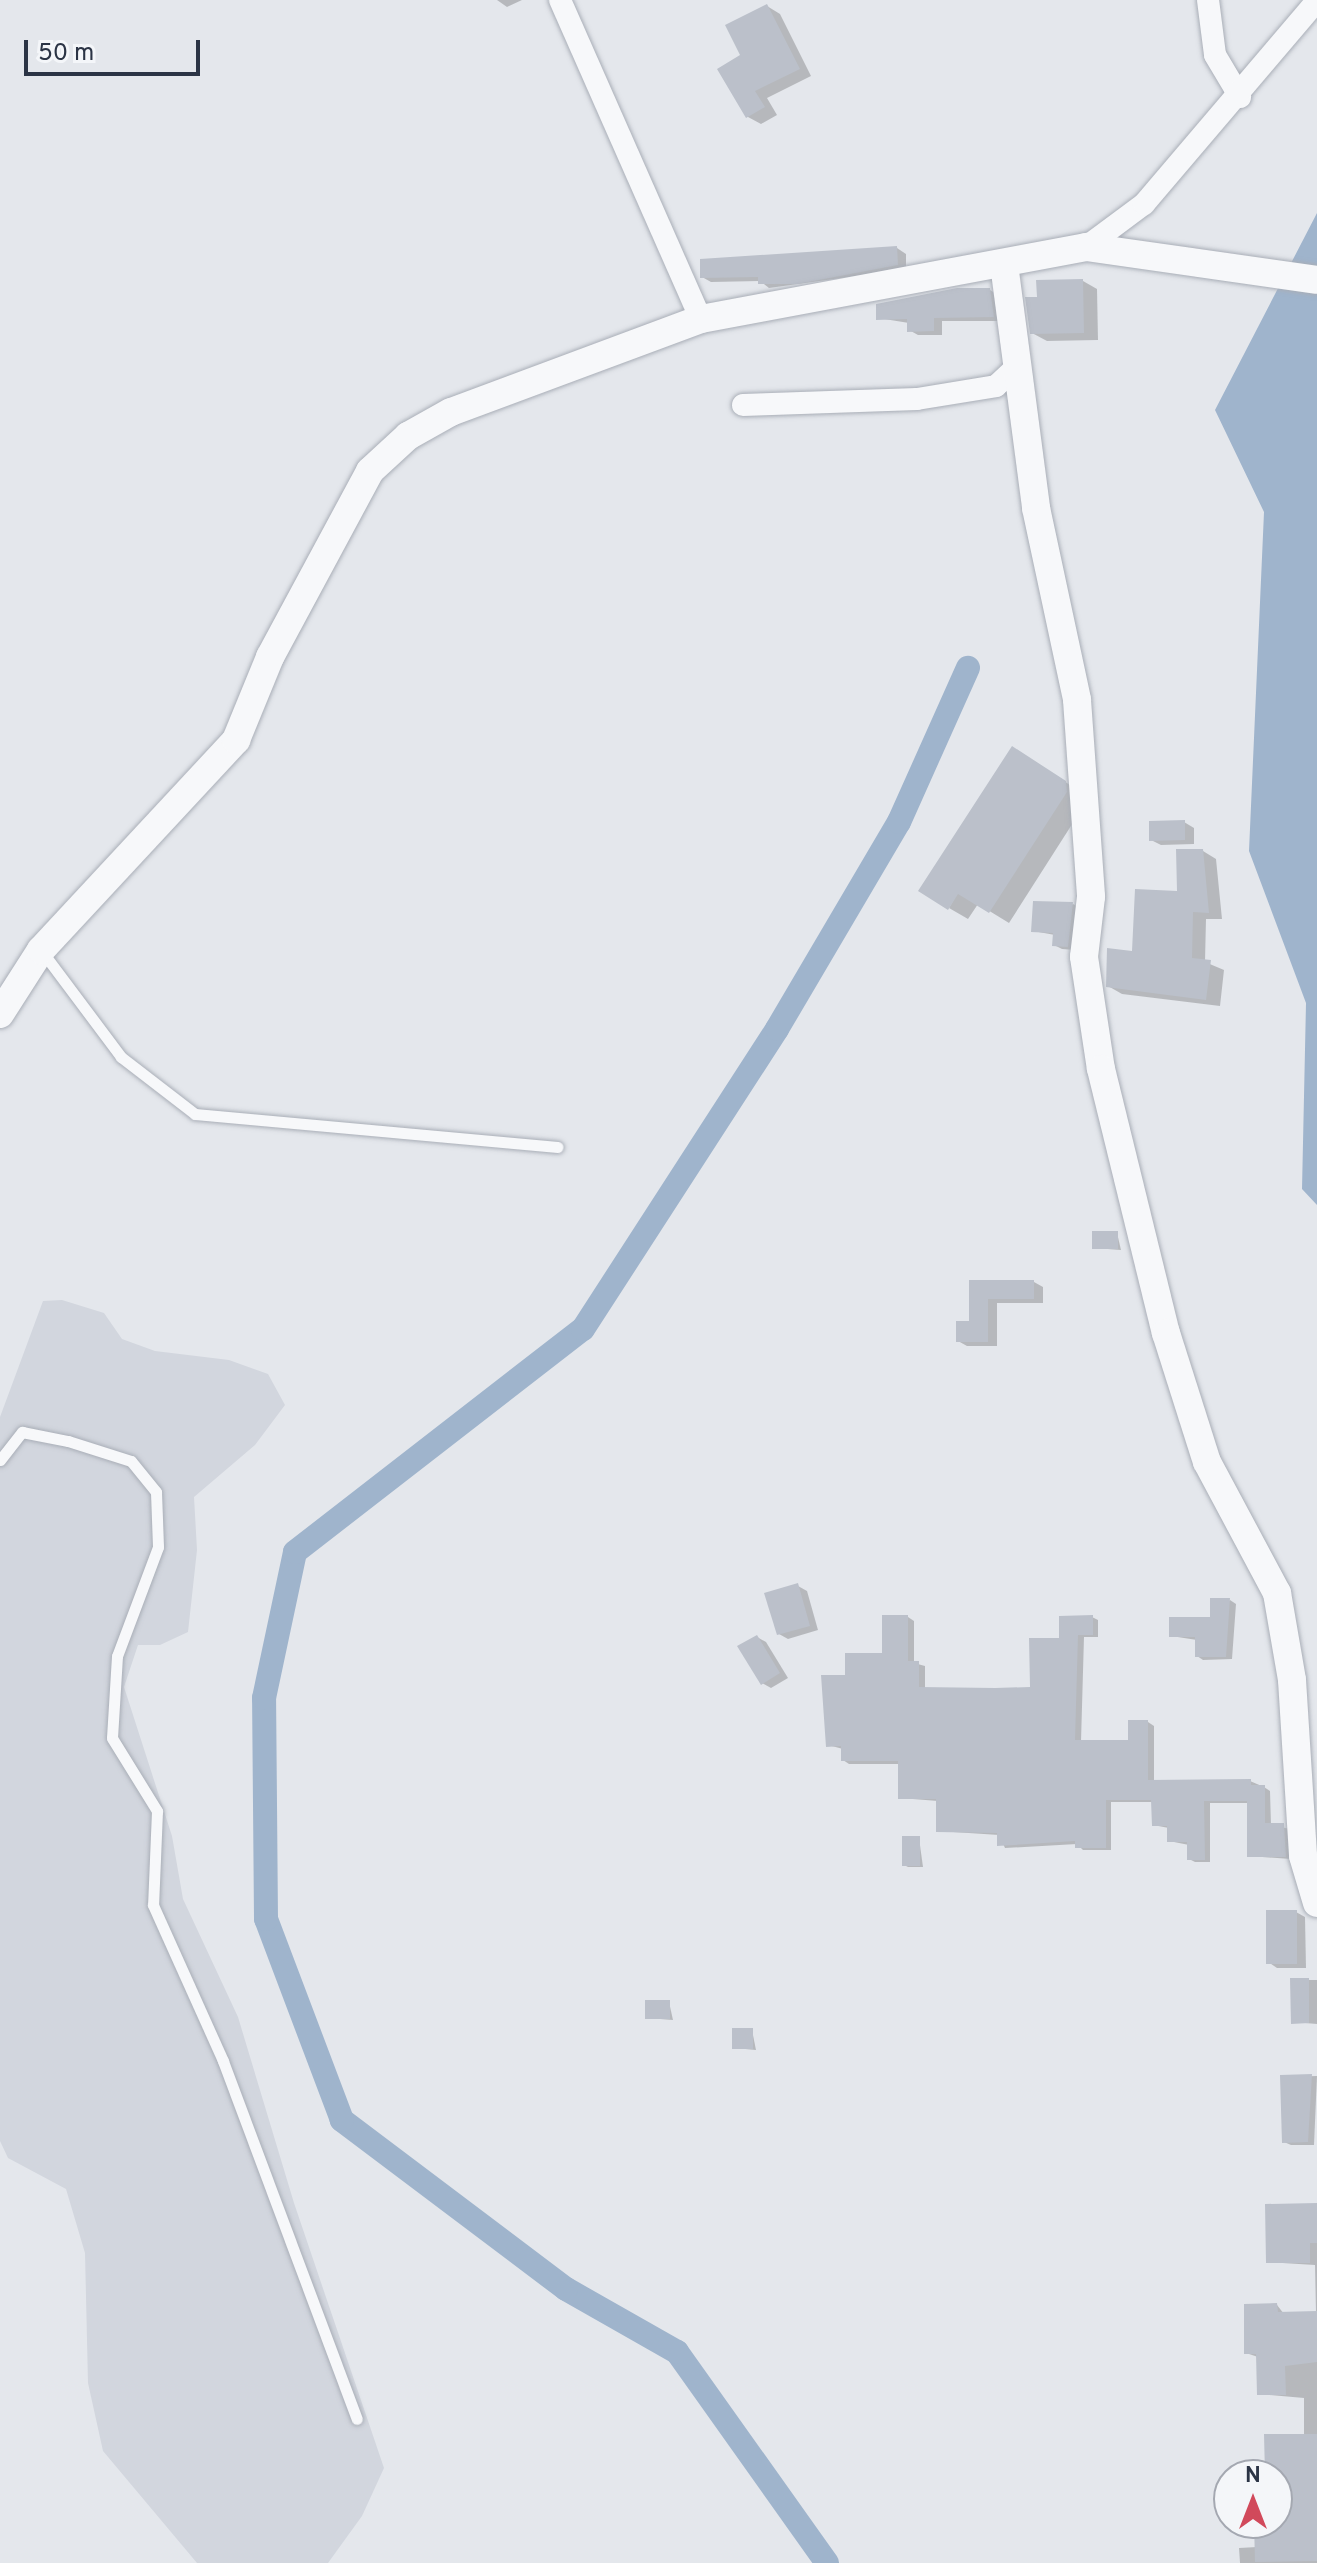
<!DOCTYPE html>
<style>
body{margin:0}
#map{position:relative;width:1317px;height:2563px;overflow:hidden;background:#e4e7ec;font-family:Overpass,sans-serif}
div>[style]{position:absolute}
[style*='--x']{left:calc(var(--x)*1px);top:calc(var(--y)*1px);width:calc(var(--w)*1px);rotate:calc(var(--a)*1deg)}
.built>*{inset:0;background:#d2d6de}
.water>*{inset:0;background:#9fb4cc}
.shadow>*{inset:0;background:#0003}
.canal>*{height:24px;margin:-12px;padding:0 12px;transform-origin:12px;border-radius:12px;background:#9fb4cc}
.building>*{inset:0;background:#bbc0ca}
.roads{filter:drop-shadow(0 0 2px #a9aeb7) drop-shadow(0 0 2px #a9aeb7)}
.service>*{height:11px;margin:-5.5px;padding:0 5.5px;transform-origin:5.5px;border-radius:5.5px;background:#f7f8fa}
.minor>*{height:22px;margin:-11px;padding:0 11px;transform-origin:11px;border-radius:11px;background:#f7f8fa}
.tertiary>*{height:28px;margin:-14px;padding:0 14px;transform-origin:14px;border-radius:14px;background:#f7f8fa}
span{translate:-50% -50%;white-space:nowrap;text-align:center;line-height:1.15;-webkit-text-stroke:8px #f4f6f9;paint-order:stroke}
.north{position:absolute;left:1213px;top:2459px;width:80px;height:80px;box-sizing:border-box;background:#f4f6f9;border:2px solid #a4a8b1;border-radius:50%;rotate:0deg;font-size:22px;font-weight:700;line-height:32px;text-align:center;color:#2b3445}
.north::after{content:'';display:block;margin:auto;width:28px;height:36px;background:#d1495b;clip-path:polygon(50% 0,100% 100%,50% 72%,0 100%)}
.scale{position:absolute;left:24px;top:40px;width:176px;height:36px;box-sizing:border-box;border:4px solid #2b3445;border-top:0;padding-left:10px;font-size:24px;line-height:28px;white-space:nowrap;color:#2b3445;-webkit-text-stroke:6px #f4f6f9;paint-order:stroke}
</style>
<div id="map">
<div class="built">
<i style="clip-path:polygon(62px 1300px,104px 1313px,122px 1339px,155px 1351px,229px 1360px,268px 1374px,285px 1405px,255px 1445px,194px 1497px,197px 1550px,188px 1632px,160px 1645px,138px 1645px,124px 1687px,172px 1836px,183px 1899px,238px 2017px,294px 2203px,384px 2468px,362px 2516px,328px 2563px,197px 2563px,103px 2451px,88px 2383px,85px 2253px,66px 2189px,8px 2158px,0 2141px,0 1417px,43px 1301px)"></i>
</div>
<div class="water">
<i style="clip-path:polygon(1317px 213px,1317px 1205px,1302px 1189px,1306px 1003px,1249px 851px,1264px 512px,1215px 410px)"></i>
</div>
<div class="shadow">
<i style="clip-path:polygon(497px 0,522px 0,507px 7px)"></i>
<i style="clip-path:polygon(767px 6px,780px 14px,811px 76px,767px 98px,777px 115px,761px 124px,748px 117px,743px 56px)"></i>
<i style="clip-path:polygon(897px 248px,906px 254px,906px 269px,769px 288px,760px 281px,711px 282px,702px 277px)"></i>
<i style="clip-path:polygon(1083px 281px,1097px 289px,1098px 340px,1047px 341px,1032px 333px)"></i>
<i style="clip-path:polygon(990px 290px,998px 295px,1001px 321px,942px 321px,942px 335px,918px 335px,909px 330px,909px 323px,878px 318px)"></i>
<i style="clip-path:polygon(1031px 760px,1084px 794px,1085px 804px,1009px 923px,978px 904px,968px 919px,949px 908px)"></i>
<i style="clip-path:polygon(1184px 822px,1194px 828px,1194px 844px,1161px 845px,1151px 840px)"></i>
<i style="clip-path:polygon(1203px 851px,1216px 859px,1222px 919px,1206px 919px,1205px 962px,1224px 970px,1220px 1006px,1122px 994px,1108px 986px,1179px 893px)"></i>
<i style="clip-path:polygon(1073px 904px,1080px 908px,1075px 950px,1062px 949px,1054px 945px,1055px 935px,1033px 931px)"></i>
<i style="clip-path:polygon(1117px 1233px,1121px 1250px,1094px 1248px)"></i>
<i style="clip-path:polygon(971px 1282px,1034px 1282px,1043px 1287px,1043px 1303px,997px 1303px,997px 1346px,967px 1346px,958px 1341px,971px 1323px)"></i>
<i style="clip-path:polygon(798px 1586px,807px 1591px,818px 1630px,788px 1639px,779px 1634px)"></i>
<i style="clip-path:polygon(1230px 1600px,1236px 1604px,1232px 1659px,1203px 1660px,1197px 1656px,1197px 1640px,1171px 1636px,1212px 1619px)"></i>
<i style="clip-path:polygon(908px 1617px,914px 1621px,914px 1663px,925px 1666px,925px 1689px,1032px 1689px,1061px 1640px,1092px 1617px,1098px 1620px,1098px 1637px,1084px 1637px,1081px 1742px,1130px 1742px,1148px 1722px,1154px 1726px,1154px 1782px,1250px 1781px,1264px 1787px,1270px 1791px,1271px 1825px,1290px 1829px,1291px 1859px,1249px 1856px,1249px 1803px,1210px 1803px,1210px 1862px,1195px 1862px,1189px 1859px,1189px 1845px,1169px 1841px,1169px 1828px,1153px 1825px,1153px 1802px,1111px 1802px,1111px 1850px,1083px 1850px,1077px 1844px,1005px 1848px,999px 1835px,938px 1831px,938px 1801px,900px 1798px,900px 1764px,849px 1764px,843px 1760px,843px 1749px,828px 1745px,847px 1677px,884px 1655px)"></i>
<i style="clip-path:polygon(757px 1637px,766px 1642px,788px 1678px,771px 1688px,762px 1683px)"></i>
<i style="clip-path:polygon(919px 1838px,923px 1867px,908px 1867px,904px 1865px)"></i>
<i style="clip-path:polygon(1296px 1912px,1305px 1917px,1306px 1968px,1277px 1968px,1268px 1962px)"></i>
<i style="clip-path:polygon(1292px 1980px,1317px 1980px,1317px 2024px,1293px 2022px)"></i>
<i style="clip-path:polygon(669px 2002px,673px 2020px,647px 2018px)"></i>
<i style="clip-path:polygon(752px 2030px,756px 2050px,734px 2048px)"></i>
<i style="clip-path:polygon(1317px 2076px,1314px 2145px,1291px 2145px,1284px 2142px,1282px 2077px)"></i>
<i style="clip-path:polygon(1317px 2205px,1317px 2563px,1240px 2563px,1239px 2548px,1257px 2547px,1256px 2523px,1277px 2523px,1277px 2475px,1266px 2475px,1304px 2436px,1304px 2398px,1259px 2394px,1258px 2357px,1246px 2353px,1277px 2305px,1284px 2314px,1316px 2313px,1315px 2265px,1268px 2262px)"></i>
</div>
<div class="canal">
<i style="--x:827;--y:2563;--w:259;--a:-125.4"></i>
<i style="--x:677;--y:2352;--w:128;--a:-150.4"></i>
<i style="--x:566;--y:2289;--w:281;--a:-143"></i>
<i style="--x:342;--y:2120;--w:215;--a:-110.7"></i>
<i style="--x:266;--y:1919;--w:221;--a:-90.5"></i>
<i style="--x:264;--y:1698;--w:149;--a:-78"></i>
<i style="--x:295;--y:1552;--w:364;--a:-37.8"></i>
<i style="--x:583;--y:1329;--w:357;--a:-57.1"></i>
<i style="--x:777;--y:1029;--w:240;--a:-59.5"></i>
<i style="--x:899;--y:822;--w:169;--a:-65.9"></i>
</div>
<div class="building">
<i style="clip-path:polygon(767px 4px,800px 69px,755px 91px,765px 107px,746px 118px,717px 69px,740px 55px,725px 25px)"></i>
<i style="clip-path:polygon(897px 246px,898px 265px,798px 284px,758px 284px,758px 277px,700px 278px,700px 259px)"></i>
<i style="clip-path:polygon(1083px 279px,1084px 333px,1030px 334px,1025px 297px,1037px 297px,1036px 280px)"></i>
<i style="clip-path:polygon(957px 288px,990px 288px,994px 317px,934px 318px,934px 331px,907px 332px,907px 319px,876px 320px,876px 304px)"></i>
<i style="clip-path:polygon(1012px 746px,1066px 781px,1067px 792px,989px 913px,958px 894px,948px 910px,918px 891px)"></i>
<i style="clip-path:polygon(1185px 820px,1185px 840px,1149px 841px,1149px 821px)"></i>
<i style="clip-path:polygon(1176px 849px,1203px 849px,1209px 913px,1193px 912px,1192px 958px,1211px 960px,1206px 1000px,1106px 987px,1107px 948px,1132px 951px,1135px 889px,1177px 891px)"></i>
<i style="clip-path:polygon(1033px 901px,1073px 902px,1068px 947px,1052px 946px,1053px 933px,1031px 932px)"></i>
<i style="clip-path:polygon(1092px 1231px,1118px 1231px,1118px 1249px,1092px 1249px)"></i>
<i style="clip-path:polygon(969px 1280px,1034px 1280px,1034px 1299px,988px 1299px,988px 1342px,956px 1342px,956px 1321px,969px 1321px)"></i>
<i style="clip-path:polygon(798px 1583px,810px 1626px,777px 1635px,764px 1593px)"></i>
<i style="clip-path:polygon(1210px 1598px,1230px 1598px,1226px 1657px,1195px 1657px,1195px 1637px,1169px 1637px,1169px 1617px,1210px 1617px)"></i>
<i style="clip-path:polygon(882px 1615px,908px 1615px,908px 1661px,919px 1661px,919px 1687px,995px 1688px,1030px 1687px,1029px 1638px,1059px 1638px,1059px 1616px,1093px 1615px,1093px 1635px,1078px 1635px,1075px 1740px,1128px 1740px,1128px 1720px,1148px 1720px,1148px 1780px,1251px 1779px,1251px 1785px,1265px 1785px,1265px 1823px,1284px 1823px,1286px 1857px,1247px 1857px,1247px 1801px,1204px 1801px,1205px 1860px,1187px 1860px,1187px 1842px,1167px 1842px,1167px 1826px,1152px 1826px,1151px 1800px,1106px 1800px,1106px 1848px,1075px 1848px,1075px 1841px,997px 1846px,997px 1833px,936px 1832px,936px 1799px,898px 1799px,898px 1761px,841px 1761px,841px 1746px,826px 1747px,821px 1675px,845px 1675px,845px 1653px,882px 1653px)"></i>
<i style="clip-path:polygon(757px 1635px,780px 1673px,761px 1685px,737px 1646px)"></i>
<i style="clip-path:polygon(902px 1836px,920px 1836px,920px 1866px,902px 1866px)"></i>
<i style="clip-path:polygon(1266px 1910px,1297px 1910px,1297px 1964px,1266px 1964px)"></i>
<i style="clip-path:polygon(1290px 1978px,1309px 1978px,1309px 2023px,1291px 2024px)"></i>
<i style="clip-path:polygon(645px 2000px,670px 2000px,670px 2019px,645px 2019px)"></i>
<i style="clip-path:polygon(732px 2028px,753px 2028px,753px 2049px,732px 2049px)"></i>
<i style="clip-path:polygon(1312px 2074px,1308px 2142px,1282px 2143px,1280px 2075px)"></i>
<i style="clip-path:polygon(1317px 2203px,1317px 2243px,1310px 2243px,1310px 2263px,1266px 2263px,1265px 2204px)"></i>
<i style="clip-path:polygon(1277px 2303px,1278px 2312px,1317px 2311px,1317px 2362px,1285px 2366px,1286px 2395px,1257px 2395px,1256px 2354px,1244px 2354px,1244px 2304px)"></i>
<i style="clip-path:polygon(1264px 2434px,1317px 2434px,1317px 2561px,1255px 2562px,1254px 2523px,1277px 2523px,1277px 2475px,1265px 2475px)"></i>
</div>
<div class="roads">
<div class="service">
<i style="--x:41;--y:950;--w:134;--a:53.2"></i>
<i style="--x:121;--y:1057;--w:93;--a:37.6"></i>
<i style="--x:195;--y:1114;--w:364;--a:5.2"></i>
<i style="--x:0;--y:1460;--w:36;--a:-52"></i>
<i style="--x:22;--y:1432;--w:47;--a:11.1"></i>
<i style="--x:68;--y:1441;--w:66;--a:17.6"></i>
<i style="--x:131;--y:1461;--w:40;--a:51"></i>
<i style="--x:156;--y:1492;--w:55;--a:87.9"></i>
<i style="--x:158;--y:1547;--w:116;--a:110.6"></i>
<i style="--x:117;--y:1656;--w:82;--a:93.5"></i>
<i style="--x:112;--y:1738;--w:86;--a:58.3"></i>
<i style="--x:157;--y:1811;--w:94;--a:92.4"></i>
<i style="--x:153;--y:1905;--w:171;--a:65.8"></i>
<i style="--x:223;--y:2061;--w:382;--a:69.5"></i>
</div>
<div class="minor">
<i style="--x:560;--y:0;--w:349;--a:66.2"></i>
<i style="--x:1208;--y:0;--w:55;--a:82.7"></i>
<i style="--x:1215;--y:55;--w:49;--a:59.2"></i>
<i style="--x:1086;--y:247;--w:72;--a:-36.6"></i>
<i style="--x:1144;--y:204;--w:267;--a:-49.6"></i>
<i style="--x:743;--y:405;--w:174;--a:-2"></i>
<i style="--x:917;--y:399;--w:80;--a:-9.3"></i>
<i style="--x:996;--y:386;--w:26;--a:-43"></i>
</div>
<div class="tertiary">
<i style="--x:1004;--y:264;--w:246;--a:82.5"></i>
<i style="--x:1036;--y:508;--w:196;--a:77.9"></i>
<i style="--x:1077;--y:700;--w:197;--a:85.9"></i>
<i style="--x:1091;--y:897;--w:60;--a:96.7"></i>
<i style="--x:1084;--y:957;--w:113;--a:81.4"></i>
<i style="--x:1101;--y:1069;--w:272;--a:76.2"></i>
<i style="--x:1166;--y:1333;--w:135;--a:72.4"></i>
<i style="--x:1207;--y:1462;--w:149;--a:61.9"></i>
<i style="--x:1277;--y:1593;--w:88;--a:80.2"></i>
<i style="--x:1292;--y:1680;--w:176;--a:86.4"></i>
<i style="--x:1303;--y:1856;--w:49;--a:73.4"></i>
<i style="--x:0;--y:1014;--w:76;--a:-57.4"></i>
<i style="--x:41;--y:950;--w:287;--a:-47.1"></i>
<i style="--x:236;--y:740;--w:90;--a:-67.7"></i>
<i style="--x:270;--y:657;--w:211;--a:-61.7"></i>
<i style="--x:370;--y:471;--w:52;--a:-42.6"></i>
<i style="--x:408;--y:436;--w:49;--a:-29.2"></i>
<i style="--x:451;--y:412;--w:267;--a:-20.4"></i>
<i style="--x:701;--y:319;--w:392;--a:-10.6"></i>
<i style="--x:1086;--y:247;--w:233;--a:8.1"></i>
</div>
</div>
<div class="north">N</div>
<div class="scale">50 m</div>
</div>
